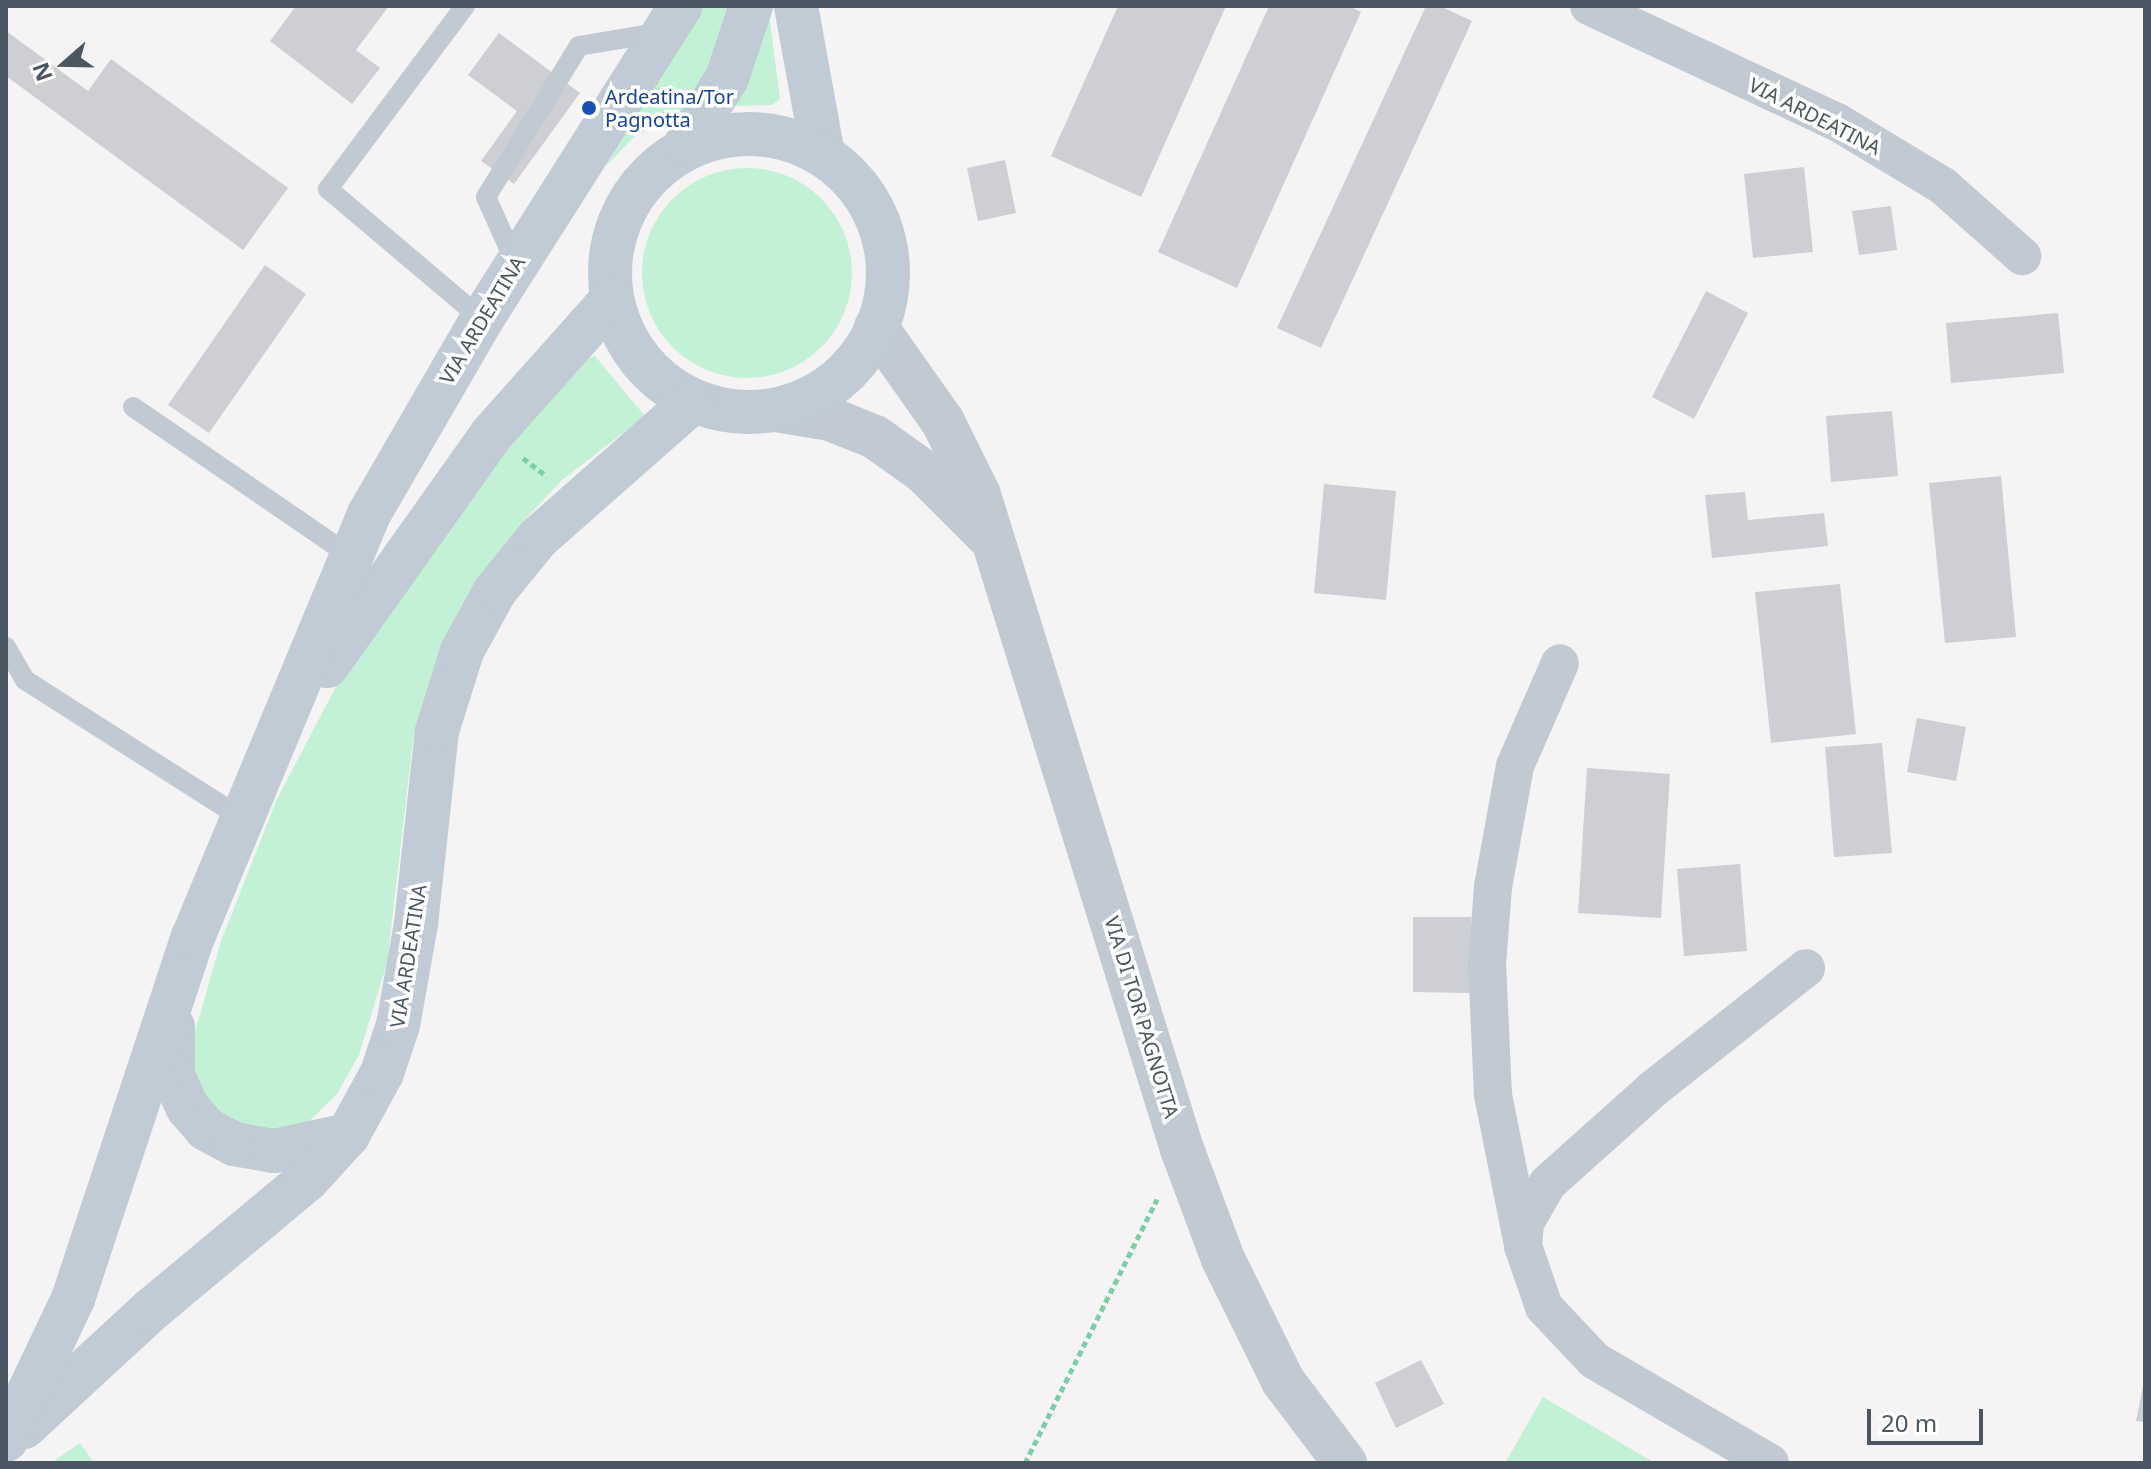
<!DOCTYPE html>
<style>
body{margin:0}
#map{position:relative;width:2151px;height:1469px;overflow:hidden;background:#f5f3f3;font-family:"Noto Sans",sans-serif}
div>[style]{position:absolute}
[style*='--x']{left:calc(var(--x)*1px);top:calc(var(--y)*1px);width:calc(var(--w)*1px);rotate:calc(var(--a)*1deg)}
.green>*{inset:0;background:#c3f1d5}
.round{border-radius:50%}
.building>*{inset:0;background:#cdcfd5}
.path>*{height:5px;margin-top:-2.5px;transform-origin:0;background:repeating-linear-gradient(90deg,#7ad0a6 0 6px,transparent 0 10px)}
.service>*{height:20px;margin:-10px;padding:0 10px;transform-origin:10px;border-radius:10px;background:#c1cad2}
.minor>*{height:38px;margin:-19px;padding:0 19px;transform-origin:19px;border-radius:19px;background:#c1cad2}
.tertiary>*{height:44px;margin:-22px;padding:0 22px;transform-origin:22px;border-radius:22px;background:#c1cad2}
.secondary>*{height:44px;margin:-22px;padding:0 22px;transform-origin:22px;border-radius:22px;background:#c1cbd6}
.secondary>.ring{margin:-22px;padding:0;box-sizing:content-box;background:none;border:44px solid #c1cbd6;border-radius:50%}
.dots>*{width:22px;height:22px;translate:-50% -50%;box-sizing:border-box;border:4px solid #fff;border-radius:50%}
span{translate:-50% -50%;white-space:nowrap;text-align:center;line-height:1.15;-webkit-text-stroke:7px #fff;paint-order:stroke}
.transit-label{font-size:20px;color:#164399}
.left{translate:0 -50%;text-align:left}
.street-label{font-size:20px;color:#4a5661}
.frame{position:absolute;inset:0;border:8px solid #4a5661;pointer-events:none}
.north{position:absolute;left:24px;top:24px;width:80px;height:80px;-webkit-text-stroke:6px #fff;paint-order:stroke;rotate:250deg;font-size:22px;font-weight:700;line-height:32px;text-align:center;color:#4a5661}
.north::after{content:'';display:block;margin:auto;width:28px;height:36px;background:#4a5661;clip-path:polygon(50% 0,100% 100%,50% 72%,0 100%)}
.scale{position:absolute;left:1867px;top:1409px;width:116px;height:36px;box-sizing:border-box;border:4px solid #4a5661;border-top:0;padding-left:10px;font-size:24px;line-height:28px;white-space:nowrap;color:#4a5661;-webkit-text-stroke:6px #fff;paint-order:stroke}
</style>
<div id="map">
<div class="green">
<i style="clip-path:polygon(704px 6px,729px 6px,715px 62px,684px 111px,635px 136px,605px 167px)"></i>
<i style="clip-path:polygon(768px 6px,780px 99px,772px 105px,736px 106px)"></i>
<i class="round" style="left:642px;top:168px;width:210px;height:210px"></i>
<i style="clip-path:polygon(595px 356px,645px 416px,562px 480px,520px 525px,491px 562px,440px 655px,413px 740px,387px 963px,359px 1055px,337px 1094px,305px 1125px,292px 1131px,237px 1131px,197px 1094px,191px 1046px,221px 941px,277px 799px,340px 679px,495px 463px,584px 360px)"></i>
<i style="clip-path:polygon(1543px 1397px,1655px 1463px,1505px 1463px)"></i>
<i style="clip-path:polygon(80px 1443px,94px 1463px,51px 1463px)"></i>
</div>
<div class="building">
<i style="clip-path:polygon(296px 6px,389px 6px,356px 50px,380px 68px,352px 104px,270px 41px)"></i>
<i style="clip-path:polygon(1118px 6px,1226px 6px,1141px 197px,1051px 156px)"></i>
<i style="clip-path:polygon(1269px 6px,1349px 6px,1361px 12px,1237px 288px,1158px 252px)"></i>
<i style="clip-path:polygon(1426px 6px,1440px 6px,1472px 21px,1321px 348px,1277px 328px)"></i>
<i style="clip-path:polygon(6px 31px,88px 91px,111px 59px,288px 188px,243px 250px,6px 76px)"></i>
<i style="clip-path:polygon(499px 33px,580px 93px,514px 184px,481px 161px,517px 111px,468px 75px)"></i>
<i style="clip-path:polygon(1005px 160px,1016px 213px,978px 221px,967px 168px)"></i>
<i style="clip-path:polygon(1804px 167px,1813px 252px,1753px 258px,1744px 174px)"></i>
<i style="clip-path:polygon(1891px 206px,1897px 250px,1859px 255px,1852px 211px)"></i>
<i style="clip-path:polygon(265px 265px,306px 294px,209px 433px,168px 405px)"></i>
<i style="clip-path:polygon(1706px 291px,1748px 313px,1694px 419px,1652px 397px)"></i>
<i style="clip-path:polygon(2058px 313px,2064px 373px,1951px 383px,1946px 323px)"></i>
<i style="clip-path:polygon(1892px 411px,1898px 476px,1831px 482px,1826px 416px)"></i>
<i style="clip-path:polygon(2001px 476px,2016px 637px,1945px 643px,1929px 483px)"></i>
<i style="clip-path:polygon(1324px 484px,1396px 491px,1386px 600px,1314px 593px)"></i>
<i style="clip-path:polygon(1745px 492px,1748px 520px,1824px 513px,1828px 546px,1712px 558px,1705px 495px)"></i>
<i style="clip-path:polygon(1840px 584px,1856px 734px,1771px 743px,1755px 592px)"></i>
<i style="clip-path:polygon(1917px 718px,1966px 727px,1956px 781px,1907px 772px)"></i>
<i style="clip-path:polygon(1882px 743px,1892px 853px,1834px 857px,1825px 747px)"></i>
<i style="clip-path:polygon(1587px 768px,1670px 774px,1661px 918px,1578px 913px)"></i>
<i style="clip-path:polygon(1740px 864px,1747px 951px,1684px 956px,1677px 869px)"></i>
<i style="clip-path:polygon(1413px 917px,1471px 917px,1470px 993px,1413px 992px)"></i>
<i style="clip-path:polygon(1421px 1360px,1444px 1404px,1396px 1428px,1375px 1383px)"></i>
<i style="clip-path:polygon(2144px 1381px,2145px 1381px,2145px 1422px,2136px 1421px)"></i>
</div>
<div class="path">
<i style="--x:523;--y:458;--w:30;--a:37"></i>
<i style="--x:1025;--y:1463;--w:295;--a:-63.4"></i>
</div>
<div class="service">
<i style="--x:465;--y:6;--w:229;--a:126.8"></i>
<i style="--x:328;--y:189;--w:202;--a:40.2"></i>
<i style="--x:516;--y:264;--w:73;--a:-114.1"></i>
<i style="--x:486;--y:197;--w:177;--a:-58.4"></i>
<i style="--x:579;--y:46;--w:85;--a:-9.5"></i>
<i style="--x:133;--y:407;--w:264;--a:34.4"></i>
<i style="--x:6;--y:647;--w:38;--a:60"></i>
<i style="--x:25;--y:680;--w:255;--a:32.5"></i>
</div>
<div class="minor">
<i style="--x:1589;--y:6;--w:274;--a:25.1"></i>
<i style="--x:1837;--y:122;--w:124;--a:31.1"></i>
<i style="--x:1943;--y:186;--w:106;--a:41.5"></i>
<i style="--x:1522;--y:1240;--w:148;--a:-101.3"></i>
<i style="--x:1493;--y:1095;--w:130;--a:-92.6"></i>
<i style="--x:1487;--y:965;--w:78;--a:-85.6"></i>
<i style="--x:1493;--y:887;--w:123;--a:-79.7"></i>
<i style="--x:1515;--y:766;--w:112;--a:-66.4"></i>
<i style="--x:1770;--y:1463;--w:204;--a:-149.7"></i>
<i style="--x:1594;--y:1360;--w:73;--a:-133.3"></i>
<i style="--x:1544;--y:1307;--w:65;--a:-109"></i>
<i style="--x:1523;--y:1246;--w:23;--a:-85"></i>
<i style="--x:1525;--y:1223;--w:46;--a:-60.1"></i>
<i style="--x:1548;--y:1183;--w:141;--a:-41.8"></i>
<i style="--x:1653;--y:1089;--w:195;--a:-38.3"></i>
</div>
<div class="tertiary">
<i style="--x:876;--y:327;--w:116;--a:54.8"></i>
<i style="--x:943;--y:422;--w:81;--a:63.7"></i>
<i style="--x:979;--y:495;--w:685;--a:72.76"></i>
<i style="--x:1182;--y:1149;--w:117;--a:69.6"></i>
<i style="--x:1223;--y:1259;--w:136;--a:63.8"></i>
<i style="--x:1283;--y:1381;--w:103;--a:52.9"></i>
<i style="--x:776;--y:410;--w:55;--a:9.5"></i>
<i style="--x:830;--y:419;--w:48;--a:21.8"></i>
<i style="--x:875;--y:437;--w:60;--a:35.5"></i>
<i style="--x:924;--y:472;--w:89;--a:45"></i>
</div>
<div class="secondary">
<i style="--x:796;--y:6;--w:150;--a:79.7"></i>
<i class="ring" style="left:610px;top:134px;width:234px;height:234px"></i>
<i style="--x:686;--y:144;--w:78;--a:-58.2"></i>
<i style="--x:727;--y:78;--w:76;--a:-71.6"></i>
<i style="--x:327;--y:666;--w:283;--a:-54.6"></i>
<i style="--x:491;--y:435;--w:182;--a:-48.3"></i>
<i style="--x:173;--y:1027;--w:48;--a:90"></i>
<i style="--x:173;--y:1075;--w:36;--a:66"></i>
<i style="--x:188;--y:1108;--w:28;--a:49"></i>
<i style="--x:206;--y:1129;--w:32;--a:28"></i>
<i style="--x:234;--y:1144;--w:41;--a:9.9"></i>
<i style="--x:274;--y:1151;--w:76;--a:-12.2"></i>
<i style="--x:24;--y:1427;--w:174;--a:-42.7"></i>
<i style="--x:152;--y:1309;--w:202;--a:-39.8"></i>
<i style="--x:307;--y:1180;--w:61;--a:-47.7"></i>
<i style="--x:348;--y:1135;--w:71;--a:-61.3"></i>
<i style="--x:382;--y:1073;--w:51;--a:-71.6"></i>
<i style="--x:398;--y:1025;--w:103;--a:-79.9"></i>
<i style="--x:416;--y:924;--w:194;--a:-83.8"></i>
<i style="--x:437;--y:731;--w:84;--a:-72.6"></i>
<i style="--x:462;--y:651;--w:68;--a:-61.2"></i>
<i style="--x:495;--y:591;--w:68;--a:-50.9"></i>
<i style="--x:538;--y:538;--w:205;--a:-41.4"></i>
<i style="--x:6;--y:1440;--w:156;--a:-64.6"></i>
<i style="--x:73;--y:1299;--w:381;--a:-71.7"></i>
<i style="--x:193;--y:937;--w:458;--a:-67.4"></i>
<i style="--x:369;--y:514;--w:225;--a:-59.9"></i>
<i style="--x:482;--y:319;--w:371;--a:-57.6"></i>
</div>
<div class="dots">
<i style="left:589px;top:108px;background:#1a4fb4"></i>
</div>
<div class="transit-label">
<span class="left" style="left:605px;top:108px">Ardeatina/Tor<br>Pagnotta</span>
</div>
<div class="street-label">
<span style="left:1815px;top:116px;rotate:27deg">VIA ARDEATINA</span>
<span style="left:482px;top:320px;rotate:-59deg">VIA ARDEATINA</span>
<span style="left:408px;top:956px;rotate:-81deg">VIA ARDEATINA</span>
<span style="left:1142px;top:1017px;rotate:73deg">VIA DI TOR PAGNOTTA</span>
</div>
<div class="frame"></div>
<div class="north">N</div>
<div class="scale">20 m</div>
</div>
